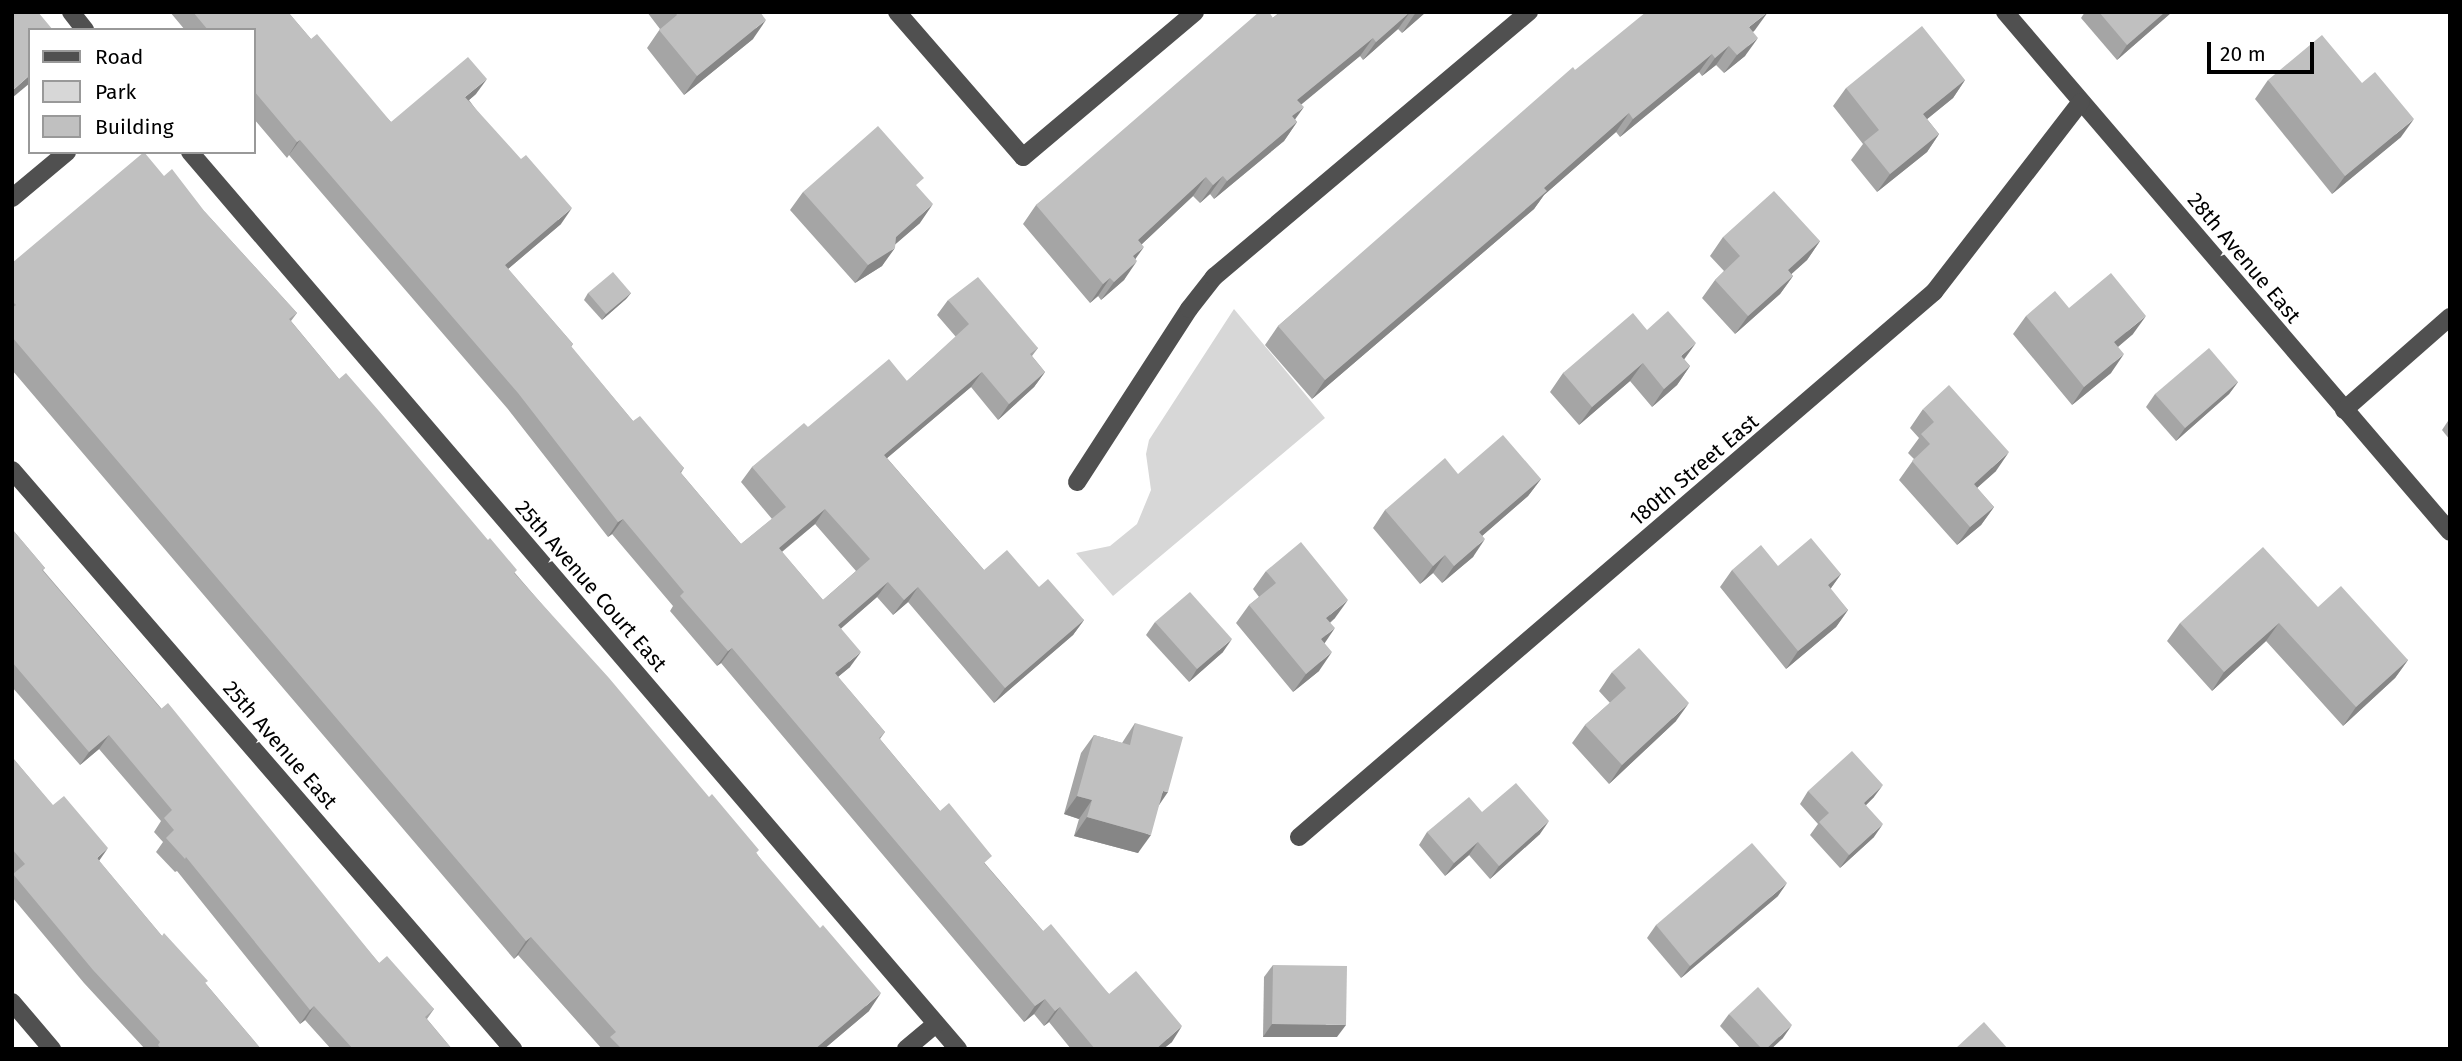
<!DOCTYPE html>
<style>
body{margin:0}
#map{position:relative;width:2462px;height:1061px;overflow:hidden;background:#fff;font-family:"Fira Sans",sans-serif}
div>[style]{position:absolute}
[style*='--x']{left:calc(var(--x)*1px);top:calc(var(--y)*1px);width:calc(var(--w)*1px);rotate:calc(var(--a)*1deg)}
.green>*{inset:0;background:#d7d7d7}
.minor>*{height:18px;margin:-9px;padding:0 9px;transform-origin:9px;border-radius:9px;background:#505050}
.wall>*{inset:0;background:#a5a5a5}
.shaded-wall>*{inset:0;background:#868686}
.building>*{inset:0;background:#c0c0c0}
span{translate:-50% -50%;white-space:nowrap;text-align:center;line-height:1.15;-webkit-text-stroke:7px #fff;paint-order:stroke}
.street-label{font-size:21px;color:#000}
.frame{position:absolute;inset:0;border:14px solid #000;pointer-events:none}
.legend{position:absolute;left:28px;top:28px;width:228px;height:126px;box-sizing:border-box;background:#fff;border:2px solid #999;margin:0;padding:9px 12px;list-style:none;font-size:21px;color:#000}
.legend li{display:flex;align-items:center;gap:14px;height:35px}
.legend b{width:35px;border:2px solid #999}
.scale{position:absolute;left:2207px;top:42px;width:107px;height:32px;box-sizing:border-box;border:4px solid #000;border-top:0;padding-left:9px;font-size:21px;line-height:24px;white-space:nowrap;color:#000;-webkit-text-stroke:5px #fff;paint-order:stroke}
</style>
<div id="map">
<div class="green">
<i style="clip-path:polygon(1234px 309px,1325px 418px,1113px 596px,1076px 553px,1110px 546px,1137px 524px,1151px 490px,1146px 454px,1149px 440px)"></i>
</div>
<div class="minor">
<i style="--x:71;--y:12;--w:23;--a:52"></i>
<i style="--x:897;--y:12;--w:192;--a:49"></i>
<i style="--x:1023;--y:157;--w:225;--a:-40.1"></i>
<i style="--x:2005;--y:12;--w:684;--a:49.44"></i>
<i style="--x:190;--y:152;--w:1181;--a:49.43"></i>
<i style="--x:12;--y:198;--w:72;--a:-39.9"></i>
<i style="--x:2344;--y:410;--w:141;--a:-41.3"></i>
<i style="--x:12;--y:470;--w:766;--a:49.13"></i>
<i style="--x:1077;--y:482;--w:206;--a:-57.1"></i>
<i style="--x:1189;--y:309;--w:41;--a:-52"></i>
<i style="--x:1214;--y:277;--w:412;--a:-40.1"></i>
<i style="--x:1299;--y:837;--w:837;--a:-40.64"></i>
<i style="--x:1934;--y:292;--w:240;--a:-52.3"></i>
<i style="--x:12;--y:1002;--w:62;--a:49.6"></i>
<i style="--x:906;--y:1049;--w:39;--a:-40"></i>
</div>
<div class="wall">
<i style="clip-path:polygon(evenodd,170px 12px,288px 12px,311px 39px,391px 122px,476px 94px,469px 100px,561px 224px,508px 269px,573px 344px,571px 347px,633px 421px,684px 468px,681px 473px,741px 544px,772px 519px,741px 482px,752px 467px,808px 427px,907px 381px,956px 337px,937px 315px,948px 300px,1038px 348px,1032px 356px,1045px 372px,1034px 387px,998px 420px,971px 387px,887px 458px,984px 570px,1039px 587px,1084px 620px,1073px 635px,994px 703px,908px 602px,893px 615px,877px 597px,841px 628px,850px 667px,838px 677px,885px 732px,880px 739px,940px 811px,1043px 931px,1109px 994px,1172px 1042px,1163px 1049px,1071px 1049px,1049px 1022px,1044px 1026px,1034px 1014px,1024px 1022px,721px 663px,717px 666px,670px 611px,673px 606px,612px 534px,608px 537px,507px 408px,289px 155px,287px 158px,254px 119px,254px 30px,185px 30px,170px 12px,815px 524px,856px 571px,823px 600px,782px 552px,815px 524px)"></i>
<i style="clip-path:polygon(647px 12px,760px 12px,753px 39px,684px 95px,647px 48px,660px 29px)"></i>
<i style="clip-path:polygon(1280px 12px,1426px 12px,1402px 33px,1398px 29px,1363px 60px,1360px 56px,1301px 104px,1295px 119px,1297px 122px,1284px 141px,1214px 199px,1210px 194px,1200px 203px,1193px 196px,1142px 244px,1135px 260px,1124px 280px,1101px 300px,1098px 296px,1090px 303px,1023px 224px,1036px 205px)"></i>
<i style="clip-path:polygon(2085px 12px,2172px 12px,2117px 60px,2081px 18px)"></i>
<i style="clip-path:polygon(1755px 30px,1753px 32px,1745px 56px,1724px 73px,1716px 65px,1702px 76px,1699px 72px,1620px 137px,1616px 132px,1544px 195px,1534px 209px,1312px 399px,1265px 345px,1278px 326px,1575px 70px)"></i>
<i style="clip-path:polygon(1965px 80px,1953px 98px,1927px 119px,1939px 134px,1927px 152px,1877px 192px,1851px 160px,1863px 144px,1833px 106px,1846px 88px)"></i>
<i style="clip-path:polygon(2268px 80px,2401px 137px,2332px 194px,2255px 99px)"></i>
<i style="clip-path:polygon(164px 176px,205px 212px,297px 313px,291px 321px,339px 379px,515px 573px,757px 854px,869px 1011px,824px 1049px,602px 1049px,518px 955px,514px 959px,12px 370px,12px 263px)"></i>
<i style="clip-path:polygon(918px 187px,920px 223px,895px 244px,882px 266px,855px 283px,790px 210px,803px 192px)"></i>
<i style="clip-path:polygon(1723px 237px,1820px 241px,1807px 260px,1791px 274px,1793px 276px,1780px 294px,1735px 334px,1702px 298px,1715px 280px,1724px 271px,1710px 256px)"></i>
<i style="clip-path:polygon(588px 293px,631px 293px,626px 299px,602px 320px,584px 300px)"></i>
<i style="clip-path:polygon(2069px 308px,2133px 334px,2118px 347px,2111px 373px,2072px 405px,2013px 334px,2026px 316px)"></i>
<i style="clip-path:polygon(1647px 330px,1684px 359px,1690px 366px,1677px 385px,1652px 407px,1630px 381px,1579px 425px,1550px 392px,1563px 373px)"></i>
<i style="clip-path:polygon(2238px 382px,2229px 394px,2176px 441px,2146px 407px,2155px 394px)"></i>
<i style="clip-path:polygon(1923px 409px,1996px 471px,1977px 488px,1994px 507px,1981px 525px,1957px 545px,1899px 480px,1914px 459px,1908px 453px,1919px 438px,1910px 428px)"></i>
<i style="clip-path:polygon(2450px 418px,2450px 440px,2442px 430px)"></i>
<i style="clip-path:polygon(1458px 474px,1541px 479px,1528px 496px,1482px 536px,1473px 557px,1442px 583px,1433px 573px,1420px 584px,1373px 528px,1385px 510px)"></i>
<i style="clip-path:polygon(12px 529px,45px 568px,43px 570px,379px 963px,434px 1009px,427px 1019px,452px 1049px,331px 1049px,305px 1020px,300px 1024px,177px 871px,175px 872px,156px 852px,163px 842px,154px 832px,161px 821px,99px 749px,80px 765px,12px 687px)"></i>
<i style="clip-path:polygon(1778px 566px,1841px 574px,1830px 589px,1848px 610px,1836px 627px,1786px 669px,1720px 587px,1732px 570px)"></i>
<i style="clip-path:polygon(1266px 571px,1335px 618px,1330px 623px,1324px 643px,1319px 671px,1293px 692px,1236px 623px,1249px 605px,1259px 597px,1253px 589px)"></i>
<i style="clip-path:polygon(2318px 607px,2408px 660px,2395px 678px,2343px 726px,2266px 641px,2212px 691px,2167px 641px,2180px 623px)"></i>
<i style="clip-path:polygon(1155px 622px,1223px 652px,1189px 682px,1146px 635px)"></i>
<i style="clip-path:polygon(1612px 672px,1676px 721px,1609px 784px,1572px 743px,1585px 725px,1610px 703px,1599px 691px)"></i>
<i style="clip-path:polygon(1135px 723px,1159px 804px,1138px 853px,1074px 836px,1079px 819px,1064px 814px,1081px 753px,1094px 735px,1122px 743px)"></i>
<i style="clip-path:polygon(12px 757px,162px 936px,206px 984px,261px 1049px,145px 1049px,84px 983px,12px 897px)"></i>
<i style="clip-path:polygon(1808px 791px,1874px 797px,1866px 805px,1874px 837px,1840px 868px,1810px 835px,1818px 824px,1800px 804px)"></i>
<i style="clip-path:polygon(1482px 812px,1540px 834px,1490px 879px,1469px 855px,1445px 876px,1419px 845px,1427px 832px)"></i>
<i style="clip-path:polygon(1778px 896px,1681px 978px,1647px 938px,1656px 925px)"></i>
<i style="clip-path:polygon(1273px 965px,1337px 1037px,1263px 1037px,1264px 977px)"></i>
<i style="clip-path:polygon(1729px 1014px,1783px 1038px,1771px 1049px,1741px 1049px,1720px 1026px)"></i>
</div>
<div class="shaded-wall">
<i style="clip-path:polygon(1410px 12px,1398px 29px,1363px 60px,1376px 42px)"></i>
<i style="clip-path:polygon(1417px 12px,1426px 12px,1402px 33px,1414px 15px)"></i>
<i style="clip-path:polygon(1768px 12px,1755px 30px,1737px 46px,1749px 27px)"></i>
<i style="clip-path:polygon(2165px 12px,2172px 12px,2117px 60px,2127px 45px)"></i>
<i style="clip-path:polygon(766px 20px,753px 39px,684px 95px,697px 76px)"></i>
<i style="clip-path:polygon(1373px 38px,1360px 56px,1285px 118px,1297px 100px)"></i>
<i style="clip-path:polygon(1758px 38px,1745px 56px,1724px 73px,1737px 55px)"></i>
<i style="clip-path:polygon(1729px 46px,1716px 65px,1702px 76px,1715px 58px)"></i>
<i style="clip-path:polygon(1712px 54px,1699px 72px,1620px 137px,1633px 119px)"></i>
<i style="clip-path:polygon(30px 75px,30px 83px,12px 98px,12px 91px)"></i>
<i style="clip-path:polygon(487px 79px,476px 94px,455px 112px,465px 97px)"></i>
<i style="clip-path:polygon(1965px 80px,1953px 98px,1910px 133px,1923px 114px)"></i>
<i style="clip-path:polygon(1304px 107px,1291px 125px,1292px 116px)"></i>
<i style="clip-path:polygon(1629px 113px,1616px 132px,1544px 195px,1534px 209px,1312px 399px,1325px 380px)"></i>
<i style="clip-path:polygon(2414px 119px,2401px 137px,2332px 194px,2345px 176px)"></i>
<i style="clip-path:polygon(1297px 122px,1284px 141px,1214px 199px,1227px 181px)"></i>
<i style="clip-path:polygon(1939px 134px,1927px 152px,1877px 192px,1890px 174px)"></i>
<i style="clip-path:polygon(300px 140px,289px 155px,287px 158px,297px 142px)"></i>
<i style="clip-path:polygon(1223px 176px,1210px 194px,1200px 203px,1213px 185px)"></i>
<i style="clip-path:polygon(1206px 177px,1193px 196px,1126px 259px,1138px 240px)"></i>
<i style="clip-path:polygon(933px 204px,920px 223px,883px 255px,895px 248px,882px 266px,855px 283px,868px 265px,896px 237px)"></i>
<i style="clip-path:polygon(572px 208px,561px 224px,495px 280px,505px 265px)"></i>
<i style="clip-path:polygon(1820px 241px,1807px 260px,1775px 289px,1788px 270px)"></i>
<i style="clip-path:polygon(1144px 247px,1131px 265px,1133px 256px)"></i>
<i style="clip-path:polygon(1137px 261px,1124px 280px,1101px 300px,1114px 282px)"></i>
<i style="clip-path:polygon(1793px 276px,1780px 294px,1735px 334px,1748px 316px)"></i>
<i style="clip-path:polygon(1110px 278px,1098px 296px,1090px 303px,1103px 284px)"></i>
<i style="clip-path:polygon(631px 293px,626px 299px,602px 320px,606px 314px)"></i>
<i style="clip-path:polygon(2146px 316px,2133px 334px,2101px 361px,2114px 342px)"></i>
<i style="clip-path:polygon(1696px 343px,1683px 361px,1681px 356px)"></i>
<i style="clip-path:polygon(2124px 354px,2111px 373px,2072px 405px,2084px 387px)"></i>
<i style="clip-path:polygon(1643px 363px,1630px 381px,1579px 425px,1592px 407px)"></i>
<i style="clip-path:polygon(1690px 366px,1677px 385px,1652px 407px,1664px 389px)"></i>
<i style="clip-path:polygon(982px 372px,971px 387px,873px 470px,884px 455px)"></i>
<i style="clip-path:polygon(1045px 372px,1034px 387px,998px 420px,1009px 404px)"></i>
<i style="clip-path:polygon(2238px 382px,2229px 394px,2176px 441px,2185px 428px)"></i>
<i style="clip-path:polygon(2009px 452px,1996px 471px,1961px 502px,1974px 484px)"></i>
<i style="clip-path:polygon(1541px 479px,1528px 496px,1467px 549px,1479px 532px)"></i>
<i style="clip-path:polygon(1994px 507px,1981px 525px,1957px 545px,1970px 527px)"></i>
<i style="clip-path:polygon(825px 509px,815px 524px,768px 563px,779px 548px)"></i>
<i style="clip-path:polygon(623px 519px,612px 534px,608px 537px,618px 522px)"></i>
<i style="clip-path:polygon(1485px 539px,1473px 557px,1442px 583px,1454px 566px)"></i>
<i style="clip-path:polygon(1445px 555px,1433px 573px,1420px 584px,1433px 566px)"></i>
<i style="clip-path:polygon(1841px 574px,1829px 591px,1828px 585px)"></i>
<i style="clip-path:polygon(888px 582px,877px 597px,828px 640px,838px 625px)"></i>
<i style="clip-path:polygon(918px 587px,908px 602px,893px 615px,904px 600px)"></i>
<i style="clip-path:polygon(1348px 600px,1335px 618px,1313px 636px,1326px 618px)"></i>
<i style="clip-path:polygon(1848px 610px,1836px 627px,1786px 669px,1798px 651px)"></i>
<i style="clip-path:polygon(1084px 620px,1073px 635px,994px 703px,1005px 688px)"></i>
<i style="clip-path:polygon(2279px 623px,2266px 641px,2212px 691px,2224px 672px)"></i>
<i style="clip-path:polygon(1335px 628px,1322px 647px,1321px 639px)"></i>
<i style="clip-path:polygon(1232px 639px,1223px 652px,1189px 682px,1197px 669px)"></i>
<i style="clip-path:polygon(732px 648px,721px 663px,717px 666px,728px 651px)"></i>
<i style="clip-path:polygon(861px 652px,850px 667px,824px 688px,835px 673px)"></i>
<i style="clip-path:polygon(1332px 652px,1319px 671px,1293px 692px,1306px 674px)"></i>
<i style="clip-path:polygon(2408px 660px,2395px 678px,2343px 726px,2356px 707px)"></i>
<i style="clip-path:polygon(1689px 703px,1676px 721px,1609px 784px,1622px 765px)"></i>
<i style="clip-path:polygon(109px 735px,99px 749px,80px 765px,89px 752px)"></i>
<i style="clip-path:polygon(1883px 785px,1874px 797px,1855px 816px,1864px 803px)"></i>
<i style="clip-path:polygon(1163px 791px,1168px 792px,1155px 811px)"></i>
<i style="clip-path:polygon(1077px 796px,1092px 800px,1079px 819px,1064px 814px)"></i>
<i style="clip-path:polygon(1087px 817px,1151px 835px,1138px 853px,1074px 836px)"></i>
<i style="clip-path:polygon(1549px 821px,1540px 834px,1490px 879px,1499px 866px)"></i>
<i style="clip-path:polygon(1883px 824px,1874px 837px,1840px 868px,1849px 855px)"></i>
<i style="clip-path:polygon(1478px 842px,1469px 855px,1445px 876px,1454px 863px)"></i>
<i style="clip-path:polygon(108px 848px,99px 861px,97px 858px)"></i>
<i style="clip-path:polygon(1787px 883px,1778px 896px,1681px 978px,1690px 966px)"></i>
<i style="clip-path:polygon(531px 937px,518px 955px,514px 959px,526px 941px)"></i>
<i style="clip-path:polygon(881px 993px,869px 1011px,824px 1049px,815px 1049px)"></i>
<i style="clip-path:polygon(1045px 999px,1034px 1014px,1024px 1022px,1035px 1006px)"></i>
<i style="clip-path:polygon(314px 1006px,305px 1020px,300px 1024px,310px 1010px)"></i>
<i style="clip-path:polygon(1060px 1007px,1049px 1022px,1044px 1026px,1055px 1011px)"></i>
<i style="clip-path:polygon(1272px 1024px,1346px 1025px,1337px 1037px,1263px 1037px)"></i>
<i style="clip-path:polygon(1792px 1025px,1783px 1038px,1771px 1049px,1766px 1049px)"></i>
<i style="clip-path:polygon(1182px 1026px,1172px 1042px,1163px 1049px,1156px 1049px)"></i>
</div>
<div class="building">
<i style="clip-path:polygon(12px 12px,38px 12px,53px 30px,30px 30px,30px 75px,12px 91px)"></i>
<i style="clip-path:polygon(evenodd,193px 12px,288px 12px,311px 39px,317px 34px,391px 122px,468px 57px,487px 79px,465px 97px,521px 159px,526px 155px,572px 208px,505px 265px,573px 344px,571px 346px,633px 421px,640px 416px,684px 468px,680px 472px,741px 544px,786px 507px,752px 467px,804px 423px,808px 427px,889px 359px,907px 381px,969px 324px,948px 300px,978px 277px,1038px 348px,1030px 354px,1045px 372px,1009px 404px,982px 372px,884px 455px,984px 570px,1007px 550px,1039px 587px,1048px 579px,1084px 620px,1005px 688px,918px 587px,904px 600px,888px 582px,838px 625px,861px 652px,835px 673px,885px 732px,879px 738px,940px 811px,949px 803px,992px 856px,984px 863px,1043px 931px,1051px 924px,1109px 994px,1136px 971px,1182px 1026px,1156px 1049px,1095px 1049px,1060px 1007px,1055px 1011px,1045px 999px,1035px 1006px,732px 648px,728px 651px,680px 596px,684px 592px,623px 519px,618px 522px,518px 393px,300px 140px,297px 142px,254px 91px,254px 30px,208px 30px,193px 12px,825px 509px,870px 559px,823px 600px,779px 548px,825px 509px)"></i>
<i style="clip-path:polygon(675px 12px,760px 12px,766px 20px,697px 76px,659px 30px,677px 15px)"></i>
<i style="clip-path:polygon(1259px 12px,1269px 12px,1273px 18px,1280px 12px,1410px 12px,1376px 42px,1373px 38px,1297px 100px,1304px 107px,1292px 116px,1297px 122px,1227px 181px,1223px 176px,1213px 185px,1206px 177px,1138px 240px,1144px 247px,1133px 256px,1137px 261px,1114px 282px,1110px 278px,1103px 284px,1036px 205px)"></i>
<i style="clip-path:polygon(1646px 12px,1768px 12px,1749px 27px,1758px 38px,1737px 55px,1729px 46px,1715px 58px,1712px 54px,1633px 119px,1629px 113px,1544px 188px,1547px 191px,1325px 380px,1278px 326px,1573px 67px,1575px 70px)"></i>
<i style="clip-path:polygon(2099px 12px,2165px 12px,2127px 45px)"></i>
<i style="clip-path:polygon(1922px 26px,1965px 80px,1923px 114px,1939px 134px,1890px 174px,1864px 142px,1879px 130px,1846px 88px)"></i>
<i style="clip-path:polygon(2322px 35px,2362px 83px,2375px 72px,2414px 119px,2345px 176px,2268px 80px)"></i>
<i style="clip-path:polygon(878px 126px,924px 178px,916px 185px,933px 204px,896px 237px,895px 248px,868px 265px,803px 192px)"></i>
<i style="clip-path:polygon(144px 152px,164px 176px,172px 169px,205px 212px,297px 313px,289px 319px,339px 379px,346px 373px,379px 411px,488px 540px,490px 538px,517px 570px,514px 573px,609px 678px,709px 797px,712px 794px,759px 850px,756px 853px,820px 928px,823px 925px,881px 993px,815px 1049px,622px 1049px,610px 1037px,616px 1032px,531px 937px,526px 941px,12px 337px,12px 308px,16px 305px,12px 301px,12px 263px)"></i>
<i style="clip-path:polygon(1774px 191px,1820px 241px,1788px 270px,1793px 276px,1748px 316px,1715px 280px,1740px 256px,1723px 237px)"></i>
<i style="clip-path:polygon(613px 272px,631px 293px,606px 314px,588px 293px)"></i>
<i style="clip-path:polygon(2111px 273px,2146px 316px,2114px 342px,2124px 354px,2084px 387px,2026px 316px,2055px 291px,2069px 308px)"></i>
<i style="clip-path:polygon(1668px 311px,1696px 343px,1681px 356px,1690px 366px,1664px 389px,1643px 363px,1592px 407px,1563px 373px,1633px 313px,1647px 330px)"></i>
<i style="clip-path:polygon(2209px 348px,2238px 382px,2185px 428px,2155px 394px)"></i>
<i style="clip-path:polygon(1949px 385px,2009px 452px,1974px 484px,1994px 507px,1970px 527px,1912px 461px,1930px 444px,1921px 434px,1934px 422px,1923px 409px)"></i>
<i style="clip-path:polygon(1503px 435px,1541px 479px,1479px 532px,1485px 539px,1454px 566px,1445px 555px,1433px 566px,1385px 510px,1445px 458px,1458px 474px)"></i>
<i style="clip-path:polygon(12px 529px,45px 568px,42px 570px,161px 709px,168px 703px,379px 963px,387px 956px,434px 1009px,425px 1017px,452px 1049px,353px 1049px,314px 1006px,310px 1010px,186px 857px,185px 859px,166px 838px,174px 830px,164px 818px,172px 810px,109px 735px,89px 752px,12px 662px)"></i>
<i style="clip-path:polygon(1811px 538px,1841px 574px,1828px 585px,1848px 610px,1798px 651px,1732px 570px,1761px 545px,1778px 566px)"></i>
<i style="clip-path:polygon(1301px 542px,1348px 600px,1326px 618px,1335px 628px,1321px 639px,1332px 652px,1306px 674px,1249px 605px,1276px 583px,1266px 571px)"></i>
<i style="clip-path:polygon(2263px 547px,2318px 607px,2341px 586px,2408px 660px,2356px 707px,2279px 623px,2224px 672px,2180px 623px)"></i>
<i style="clip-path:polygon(1190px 592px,1232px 639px,1197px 669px,1155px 622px)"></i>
<i style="clip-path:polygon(1639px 648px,1689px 703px,1622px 765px,1585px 725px,1626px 688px,1612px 672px)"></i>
<i style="clip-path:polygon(1135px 723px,1183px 737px,1168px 792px,1163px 791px,1151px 835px,1087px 817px,1092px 800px,1077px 796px,1094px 735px,1130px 745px)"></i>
<i style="clip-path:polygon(1852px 751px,1883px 785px,1864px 803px,1883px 824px,1849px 855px,1819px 822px,1829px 813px,1808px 791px)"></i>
<i style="clip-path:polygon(12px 757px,53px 805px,64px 796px,108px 848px,97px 858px,162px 936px,164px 933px,208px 981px,205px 983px,261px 1049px,161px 1049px,158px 1045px,160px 1042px,93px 970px,13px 874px,25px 864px,12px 849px)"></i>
<i style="clip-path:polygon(1516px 783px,1549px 821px,1499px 866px,1478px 842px,1454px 863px,1427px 832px,1469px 797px,1482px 812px)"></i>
<i style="clip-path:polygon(1752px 843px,1787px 883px,1690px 966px,1656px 925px)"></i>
<i style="clip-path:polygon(1273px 965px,1347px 966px,1346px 1025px,1272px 1024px)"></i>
<i style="clip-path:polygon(1758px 987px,1792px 1025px,1766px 1049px,1762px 1049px,1729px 1014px)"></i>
<i style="clip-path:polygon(1984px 1022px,2008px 1049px,1955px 1049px)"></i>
</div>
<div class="street-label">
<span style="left:2244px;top:258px;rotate:50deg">28th Avenue East</span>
<span style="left:1694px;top:470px;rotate:-40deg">180th Street East</span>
<span style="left:591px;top:586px;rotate:49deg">25th Avenue Court East</span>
<span style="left:280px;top:745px;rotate:49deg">25th Avenue East</span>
</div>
<div class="frame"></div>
<ul class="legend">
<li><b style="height:9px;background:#505050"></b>Road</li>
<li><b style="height:19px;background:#d7d7d7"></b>Park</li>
<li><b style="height:19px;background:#c0c0c0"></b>Building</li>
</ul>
<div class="scale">20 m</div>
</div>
